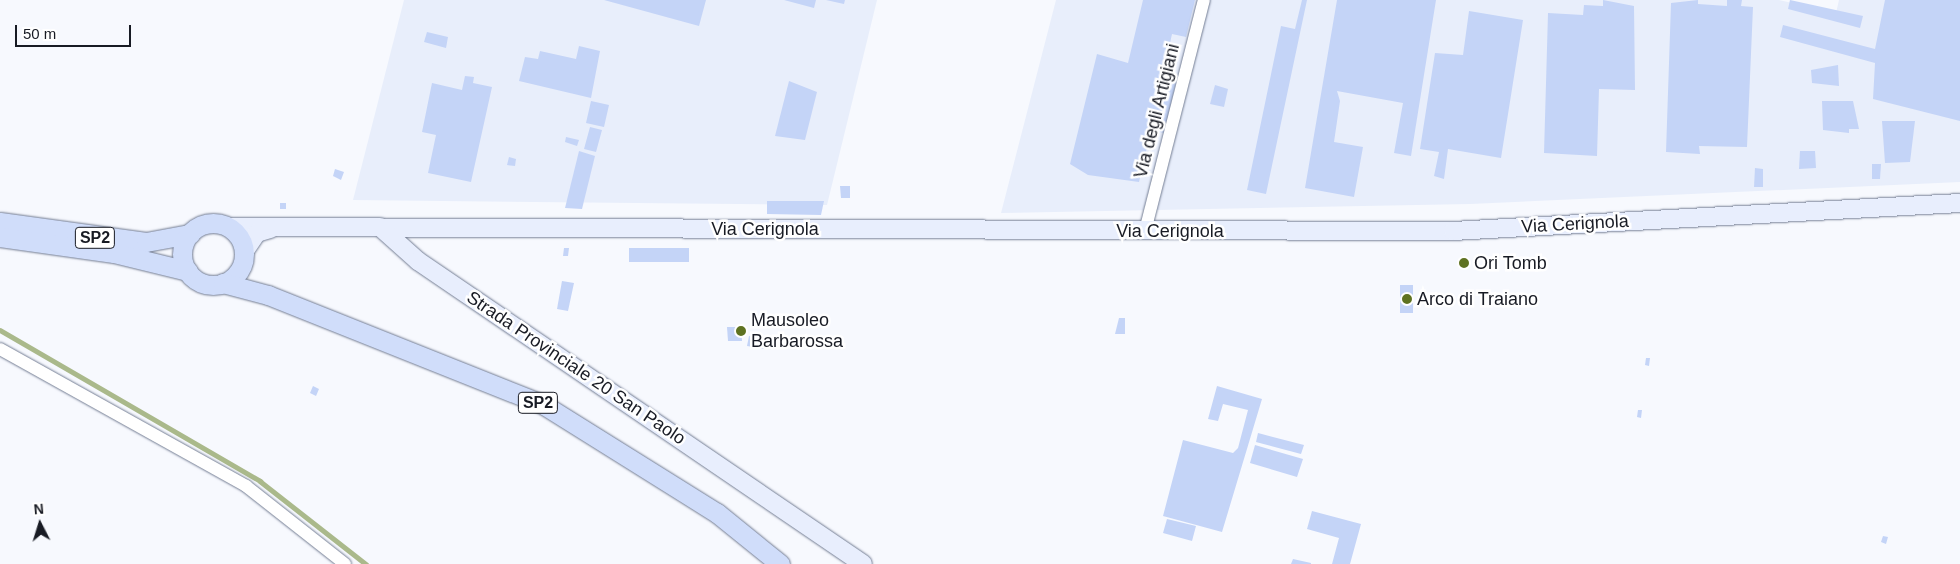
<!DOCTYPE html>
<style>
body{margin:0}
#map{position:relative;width:1960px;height:564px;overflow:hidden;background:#f7f9fe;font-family:Helvetica,sans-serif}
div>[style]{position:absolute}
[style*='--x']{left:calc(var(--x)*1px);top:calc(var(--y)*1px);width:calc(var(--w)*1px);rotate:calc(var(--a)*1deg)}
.built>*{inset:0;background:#e8eefb}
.stream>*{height:4.5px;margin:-2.25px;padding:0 2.25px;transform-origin:2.25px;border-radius:2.25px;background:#aab98b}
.building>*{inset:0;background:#c4d4f7}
.roads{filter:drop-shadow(0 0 1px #737d93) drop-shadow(0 0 1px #737d93)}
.street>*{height:12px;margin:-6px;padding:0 6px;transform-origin:6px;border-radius:6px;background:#fff}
.secondary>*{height:18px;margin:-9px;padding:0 9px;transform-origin:9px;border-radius:9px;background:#e8eefd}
.primary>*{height:19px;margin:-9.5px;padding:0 9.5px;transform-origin:9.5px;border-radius:9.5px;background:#d0ddfa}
.primary>.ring{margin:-9.5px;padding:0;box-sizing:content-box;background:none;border:19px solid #d0ddfa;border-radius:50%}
.dots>*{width:14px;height:14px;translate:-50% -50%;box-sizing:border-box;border:2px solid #fff;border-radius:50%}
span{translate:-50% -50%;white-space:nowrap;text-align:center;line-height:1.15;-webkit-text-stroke:5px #fff;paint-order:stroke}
.shield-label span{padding:1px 4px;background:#fff;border:1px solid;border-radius:4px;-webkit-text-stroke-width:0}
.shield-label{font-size:16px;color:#181b24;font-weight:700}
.street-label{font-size:18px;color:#181b24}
.poi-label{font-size:18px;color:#181b24}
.left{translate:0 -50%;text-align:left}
.north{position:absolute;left:15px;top:499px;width:50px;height:50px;-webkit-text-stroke:4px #fff;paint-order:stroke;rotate:355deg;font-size:14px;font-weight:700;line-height:20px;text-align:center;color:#181b24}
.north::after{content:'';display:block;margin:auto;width:18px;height:22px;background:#181b24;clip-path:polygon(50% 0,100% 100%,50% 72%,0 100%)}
.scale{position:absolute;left:15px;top:25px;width:116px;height:22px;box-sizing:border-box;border:2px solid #181b24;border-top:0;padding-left:6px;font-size:15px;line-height:18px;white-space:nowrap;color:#181b24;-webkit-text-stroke:4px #fff;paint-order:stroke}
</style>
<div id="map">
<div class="built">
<i style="clip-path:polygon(404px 0,877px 0,827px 205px,353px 200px)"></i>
<i style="clip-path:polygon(1056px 0,1779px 0,1836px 13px,1839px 0,1960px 0,1960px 182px,1470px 204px,1001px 213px)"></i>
</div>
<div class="stream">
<i style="--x:0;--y:330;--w:301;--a:30.1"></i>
<i style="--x:260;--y:481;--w:135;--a:38.1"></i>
</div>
<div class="building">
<i style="clip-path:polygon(604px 0,706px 0,699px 26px)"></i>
<i style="clip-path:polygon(784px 0,816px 0,814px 8px)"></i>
<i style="clip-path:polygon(826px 0,845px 0,844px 4px)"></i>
<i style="clip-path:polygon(1143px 0,1195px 0,1186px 37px,1172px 34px,1163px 75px,1177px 78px,1164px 133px,1151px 130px,1139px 182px,1088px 175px,1070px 164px,1097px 54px,1128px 63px)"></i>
<i style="clip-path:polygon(1302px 0,1307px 0,1266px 194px,1247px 190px,1281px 26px,1295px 29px)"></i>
<i style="clip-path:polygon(1337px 0,1436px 0,1411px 156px,1394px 153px,1403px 103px,1337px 91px,1340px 101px,1334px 142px,1363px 147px,1354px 197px,1305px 188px)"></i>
<i style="clip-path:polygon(1603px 0,1634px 6px,1635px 90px,1599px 89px,1597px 156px,1544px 153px,1548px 13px,1583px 15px,1584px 5px,1603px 6px)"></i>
<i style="clip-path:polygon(1698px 0,1698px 4px,1727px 6px,1727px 0,1742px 0,1741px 6px,1753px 7px,1747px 147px,1699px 146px,1700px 154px,1666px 152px,1671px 3px)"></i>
<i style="clip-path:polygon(1790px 0,1863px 16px,1860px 28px,1788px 9px)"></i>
<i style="clip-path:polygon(1885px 0,1960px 0,1960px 121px,1873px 99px,1875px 63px,1780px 37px,1783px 25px,1875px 49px)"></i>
<i style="clip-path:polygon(1469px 11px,1523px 20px,1501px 158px,1448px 149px,1444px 179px,1434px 176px,1439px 152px,1420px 149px,1435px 53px,1463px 55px)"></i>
<i style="clip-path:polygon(427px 32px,448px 37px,446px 48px,424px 42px)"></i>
<i style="clip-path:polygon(579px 46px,600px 51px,591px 98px,519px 81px,525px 57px,538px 59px,540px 51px,576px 59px)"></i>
<i style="clip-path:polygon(1838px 65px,1839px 86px,1812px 83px,1811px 70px)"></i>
<i style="clip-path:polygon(465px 76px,474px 77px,473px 83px,492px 87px,471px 182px,428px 173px,436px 135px,422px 132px,432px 83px,462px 90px)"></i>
<i style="clip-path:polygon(789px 81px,817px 92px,805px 140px,775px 136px)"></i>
<i style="clip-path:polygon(1215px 85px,1228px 89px,1224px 107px,1210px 104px)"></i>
<i style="clip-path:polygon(591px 101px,609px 105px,604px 127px,586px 123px)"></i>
<i style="clip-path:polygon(1822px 101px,1853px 101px,1859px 129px,1849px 129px,1849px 133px,1823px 130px)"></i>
<i style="clip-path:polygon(1882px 121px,1915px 121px,1910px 162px,1885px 163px)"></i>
<i style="clip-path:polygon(590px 127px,602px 130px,596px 152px,584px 149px)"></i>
<i style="clip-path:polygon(566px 137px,579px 140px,577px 146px,565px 142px)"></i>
<i style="clip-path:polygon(579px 151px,595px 156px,582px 209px,565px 208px)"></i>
<i style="clip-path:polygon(1800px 151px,1815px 151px,1816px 168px,1799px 169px)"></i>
<i style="clip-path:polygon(509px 157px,516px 159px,515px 166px,507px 165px)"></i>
<i style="clip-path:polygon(1872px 164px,1881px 164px,1880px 179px,1872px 179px)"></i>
<i style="clip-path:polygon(1755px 168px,1763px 169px,1763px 187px,1754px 187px)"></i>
<i style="clip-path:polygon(335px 169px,344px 172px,341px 180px,333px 176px)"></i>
<i style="clip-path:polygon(840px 186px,850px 186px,850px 198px,841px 198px)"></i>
<i style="clip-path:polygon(767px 201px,824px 201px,821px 215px,767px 214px)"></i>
<i style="clip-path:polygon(280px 203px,286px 203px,286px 209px,280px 209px)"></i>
<i style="clip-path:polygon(564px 248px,569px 248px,568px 256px,563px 256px)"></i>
<i style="clip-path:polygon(629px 248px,689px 248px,689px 262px,629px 262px)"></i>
<i style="clip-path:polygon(562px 281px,574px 283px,568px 311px,557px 309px)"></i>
<i style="clip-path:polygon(1400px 285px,1413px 285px,1413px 313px,1400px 313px)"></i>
<i style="clip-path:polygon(1119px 318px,1125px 318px,1125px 334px,1115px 334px)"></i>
<i style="clip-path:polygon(727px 327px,741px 327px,742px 341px,728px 341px)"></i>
<i style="clip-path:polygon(749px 336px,767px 339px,765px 349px,747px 346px)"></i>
<i style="clip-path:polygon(1646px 358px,1650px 358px,1649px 366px,1645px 365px)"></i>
<i style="clip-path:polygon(313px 386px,319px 389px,316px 396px,310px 393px)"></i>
<i style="clip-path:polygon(1217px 386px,1262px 399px,1222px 532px,1163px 516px,1183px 440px,1233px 453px,1238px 448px,1248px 410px,1223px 404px,1218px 421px,1208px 419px)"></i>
<i style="clip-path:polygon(1638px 410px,1642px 410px,1641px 418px,1637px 417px)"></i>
<i style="clip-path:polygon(1258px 433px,1304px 445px,1301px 454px,1256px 442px)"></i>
<i style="clip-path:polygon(1255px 445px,1303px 459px,1297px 477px,1250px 463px)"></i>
<i style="clip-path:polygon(1312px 511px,1361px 524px,1350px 564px,1332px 564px,1339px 538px,1307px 529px)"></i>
<i style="clip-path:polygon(1167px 519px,1196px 526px,1192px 541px,1163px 533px)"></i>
<i style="clip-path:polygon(1883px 536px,1888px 537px,1886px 544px,1881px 542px)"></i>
<i style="clip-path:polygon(1293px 559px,1311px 563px,1311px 564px,1291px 564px)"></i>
</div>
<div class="roads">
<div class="street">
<i style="--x:1145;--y:231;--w:238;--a:-75.7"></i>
<i style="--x:0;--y:349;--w:282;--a:29.1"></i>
<i style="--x:246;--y:486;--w:126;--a:38.2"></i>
</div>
<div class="secondary">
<i style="--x:228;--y:227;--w:1225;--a:0.19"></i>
<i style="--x:1453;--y:231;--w:508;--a:-3.16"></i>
<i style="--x:380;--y:227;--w:51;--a:41.8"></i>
<i style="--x:418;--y:261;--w:538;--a:34.25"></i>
<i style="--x:244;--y:252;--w:23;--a:-56"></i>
<i style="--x:257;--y:233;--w:14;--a:-17"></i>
</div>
<div class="primary">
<i style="--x:0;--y:222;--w:147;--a:7.8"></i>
<i style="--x:146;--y:242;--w:45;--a:-10.3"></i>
<i class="ring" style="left:182px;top:223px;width:43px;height:43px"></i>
<i style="--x:0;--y:237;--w:115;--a:8"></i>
<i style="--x:114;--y:253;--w:76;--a:13.7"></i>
<i style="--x:223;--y:283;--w:47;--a:14.9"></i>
<i style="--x:268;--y:295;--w:297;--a:21.7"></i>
<i style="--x:544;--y:405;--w:204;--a:32"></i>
<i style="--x:717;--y:513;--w:81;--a:39"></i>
</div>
</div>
<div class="dots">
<i style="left:1464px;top:263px;background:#5e7221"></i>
<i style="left:1407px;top:299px;background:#5e7221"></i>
<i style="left:741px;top:331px;background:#5e7221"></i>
</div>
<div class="shield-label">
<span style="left:95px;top:238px">SP2</span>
<span style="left:538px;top:403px">SP2</span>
</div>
<div class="street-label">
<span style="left:1157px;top:111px;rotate:-76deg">Via degli Artigiani</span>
<span style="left:1575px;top:224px;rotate:-3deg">Via Cerignola</span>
<span style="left:765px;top:229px">Via Cerignola</span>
<span style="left:1170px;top:231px">Via Cerignola</span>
<span style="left:576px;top:368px;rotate:34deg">Strada Provinciale 20 San Paolo</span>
</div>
<div class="poi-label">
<span class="left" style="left:1474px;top:263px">Ori Tomb</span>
<span class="left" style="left:1417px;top:299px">Arco di Traiano</span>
<span class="left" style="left:751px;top:331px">Mausoleo<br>Barbarossa</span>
</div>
<div class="north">N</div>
<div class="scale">50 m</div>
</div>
